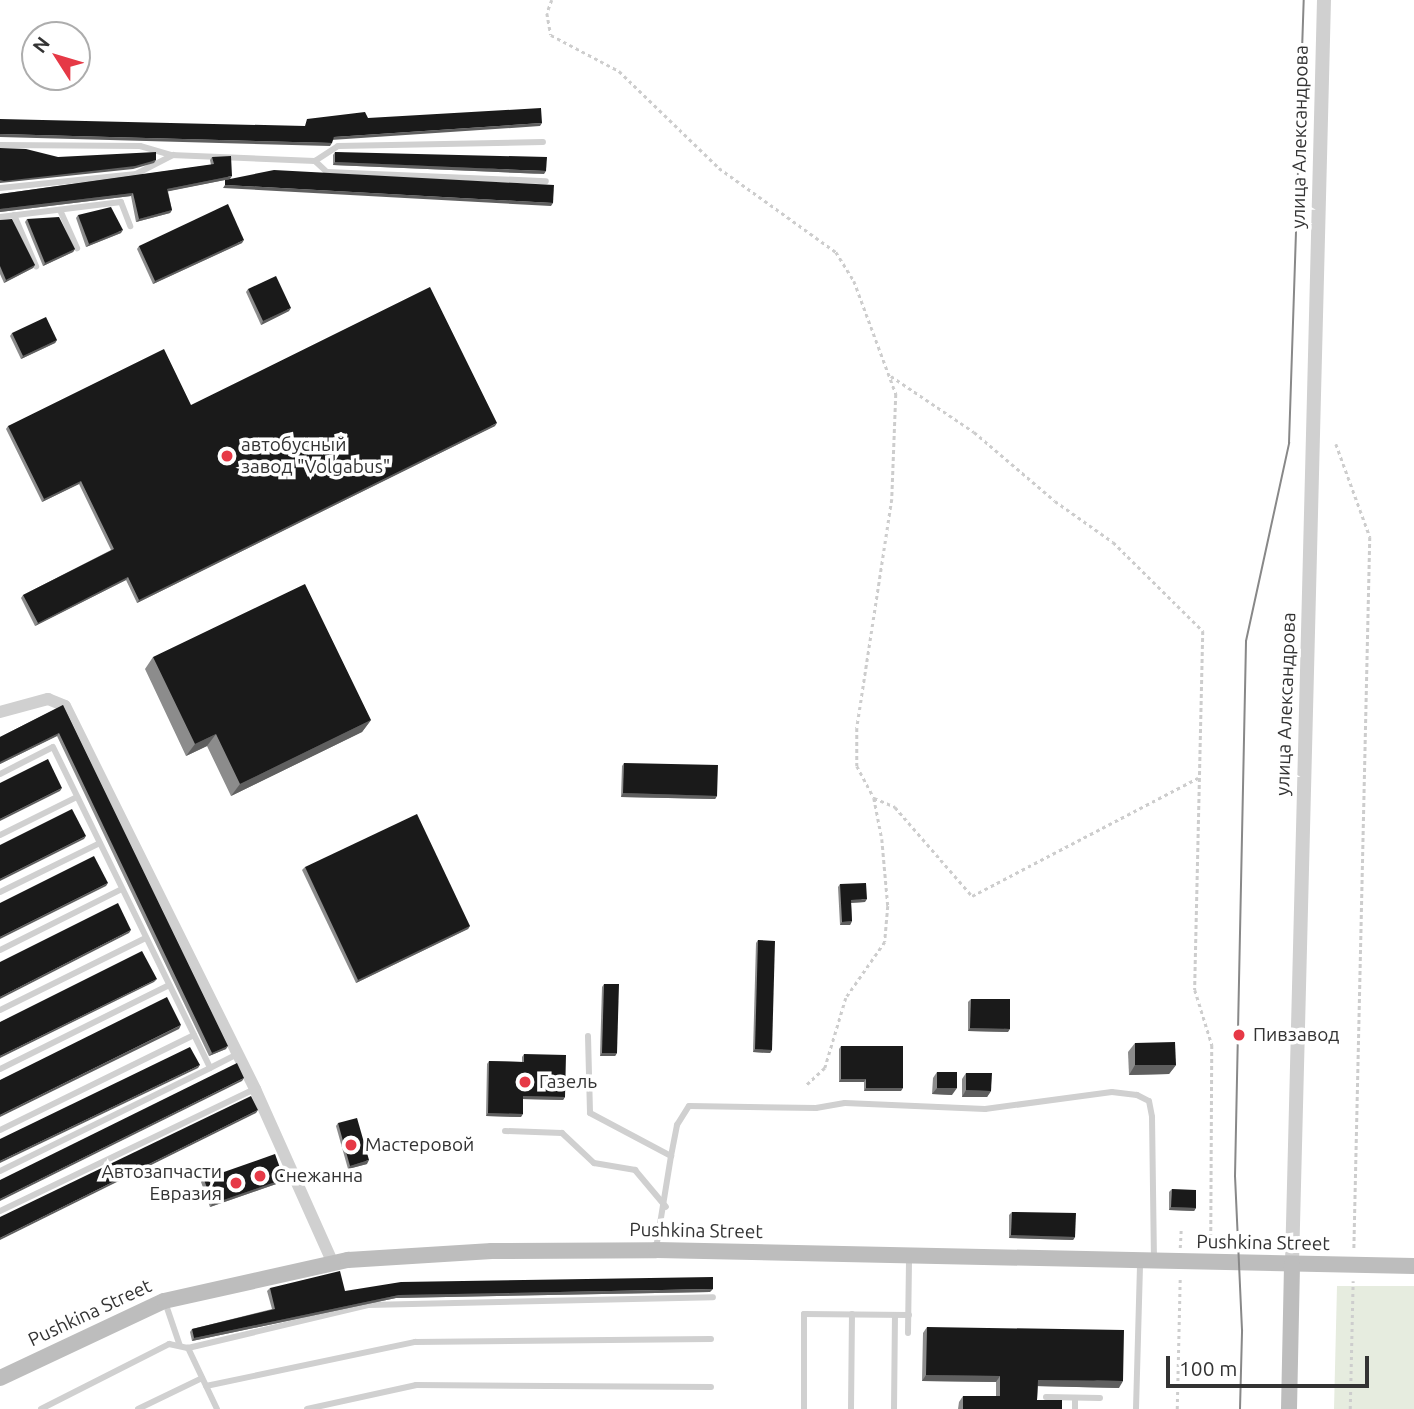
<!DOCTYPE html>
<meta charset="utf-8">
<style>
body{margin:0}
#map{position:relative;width:1414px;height:1409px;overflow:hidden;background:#fff;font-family:Ubuntu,sans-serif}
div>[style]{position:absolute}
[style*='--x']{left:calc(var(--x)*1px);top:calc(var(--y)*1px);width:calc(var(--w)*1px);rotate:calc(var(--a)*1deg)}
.green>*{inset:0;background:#e6ecdf}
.path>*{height:2.5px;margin-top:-1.25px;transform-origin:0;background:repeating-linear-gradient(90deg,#cdcdcd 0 3.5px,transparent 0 7px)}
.service>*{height:6px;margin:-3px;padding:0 3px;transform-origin:3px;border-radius:3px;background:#d0d0d0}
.minor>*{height:12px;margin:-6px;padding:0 6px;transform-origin:6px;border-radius:6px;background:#d0d0d0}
.tertiary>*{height:14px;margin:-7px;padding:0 7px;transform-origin:7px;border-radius:7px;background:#d0d0d0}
.secondary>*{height:16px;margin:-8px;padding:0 8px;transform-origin:8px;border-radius:8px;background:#bdbdbd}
.tram>*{height:2px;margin:-1px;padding:0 1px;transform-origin:1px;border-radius:1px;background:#888}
.wall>*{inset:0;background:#8c8c8c}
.shaded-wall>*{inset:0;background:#5f5f5f}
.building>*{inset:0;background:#1a1a1a}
.dots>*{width:19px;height:19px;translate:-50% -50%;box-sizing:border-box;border:4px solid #fff;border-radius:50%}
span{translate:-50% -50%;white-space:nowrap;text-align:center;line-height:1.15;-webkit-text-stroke:7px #fff;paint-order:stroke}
.street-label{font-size:19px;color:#333}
.poi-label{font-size:19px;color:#333}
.left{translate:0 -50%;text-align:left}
.right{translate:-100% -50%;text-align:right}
.north{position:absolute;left:21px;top:21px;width:70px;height:70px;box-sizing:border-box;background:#fff;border:2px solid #adadad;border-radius:50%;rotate:307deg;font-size:19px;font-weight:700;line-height:28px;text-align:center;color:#333}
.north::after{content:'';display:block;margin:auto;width:24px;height:32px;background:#e63946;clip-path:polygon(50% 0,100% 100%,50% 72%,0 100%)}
.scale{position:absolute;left:1166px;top:1356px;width:203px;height:32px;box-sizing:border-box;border:4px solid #333;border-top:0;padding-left:9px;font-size:21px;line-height:24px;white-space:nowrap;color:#333;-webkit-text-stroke:5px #fff;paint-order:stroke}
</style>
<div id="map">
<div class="green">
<i style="clip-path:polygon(1337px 1286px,1414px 1286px,1414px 1409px,1334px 1409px)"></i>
</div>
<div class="path">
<i style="--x:552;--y:0;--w:14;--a:111"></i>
<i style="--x:547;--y:13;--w:22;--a:80"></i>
<i style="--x:551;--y:35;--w:77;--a:27.9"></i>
<i style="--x:619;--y:71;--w:139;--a:44.1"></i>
<i style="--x:719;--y:168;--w:144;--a:35.7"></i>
<i style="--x:836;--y:252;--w:34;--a:58"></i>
<i style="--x:854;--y:281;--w:121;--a:69.6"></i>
<i style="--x:896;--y:394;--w:105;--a:92.2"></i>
<i style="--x:892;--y:499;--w:232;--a:98.7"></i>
<i style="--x:857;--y:728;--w:38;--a:90"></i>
<i style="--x:857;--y:766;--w:36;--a:62"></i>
<i style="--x:874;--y:798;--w:42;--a:79"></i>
<i style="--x:882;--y:839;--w:67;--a:84.9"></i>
<i style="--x:888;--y:906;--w:36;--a:95"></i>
<i style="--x:885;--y:942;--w:68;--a:124.9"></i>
<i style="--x:846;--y:998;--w:73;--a:106.7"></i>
<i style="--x:825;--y:1068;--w:25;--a:137"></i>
<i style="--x:891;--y:376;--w:100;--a:34"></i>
<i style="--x:974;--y:432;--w:106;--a:40.4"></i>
<i style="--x:1055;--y:501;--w:71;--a:35.3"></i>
<i style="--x:1113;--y:542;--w:127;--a:44.7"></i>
<i style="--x:1203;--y:631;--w:359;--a:91.3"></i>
<i style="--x:1195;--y:990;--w:58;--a:72.8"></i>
<i style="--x:1212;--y:1045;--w:201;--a:90.3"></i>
<i style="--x:1336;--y:444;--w:99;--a:69.9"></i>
<i style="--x:1370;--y:537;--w:714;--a:91.28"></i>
<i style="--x:874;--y:798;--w:23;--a:23"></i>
<i style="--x:895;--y:807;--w:118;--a:49.1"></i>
<i style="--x:972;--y:896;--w:255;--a:-27.6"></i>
<i style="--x:1180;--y:1248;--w:19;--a:-87"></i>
<i style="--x:1177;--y:1409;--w:133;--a:-88.7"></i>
<i style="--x:1350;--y:1409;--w:128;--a:-88.7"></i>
</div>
<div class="service">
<i style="--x:0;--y:145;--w:140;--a:0.4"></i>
<i style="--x:140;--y:146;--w:32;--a:16"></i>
<i style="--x:171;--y:155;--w:144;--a:2.4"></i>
<i style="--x:315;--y:161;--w:27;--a:-33"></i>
<i style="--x:338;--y:146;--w:205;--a:-1.1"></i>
<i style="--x:315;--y:161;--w:16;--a:43"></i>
<i style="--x:327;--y:172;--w:219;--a:2.4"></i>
<i style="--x:0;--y:188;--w:137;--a:-5.9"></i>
<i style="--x:136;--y:174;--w:42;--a:-27.2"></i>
<i style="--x:60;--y:210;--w:42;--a:65.9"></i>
<i style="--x:14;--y:215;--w:56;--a:66.7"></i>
<i style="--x:0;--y:217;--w:122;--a:-7.1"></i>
<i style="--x:121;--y:202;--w:26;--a:69"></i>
<i style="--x:0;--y:774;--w:59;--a:-27"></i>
<i style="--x:53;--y:747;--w:357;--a:63.9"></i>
<i style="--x:210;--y:1068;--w:30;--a:-27"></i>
<i style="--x:0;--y:835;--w:86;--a:-26.3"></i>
<i style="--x:0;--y:892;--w:111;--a:-26.1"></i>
<i style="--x:0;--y:950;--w:136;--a:-26.6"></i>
<i style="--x:0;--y:1010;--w:163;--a:-26.3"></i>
<i style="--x:588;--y:1036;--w:77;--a:88.5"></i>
<i style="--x:590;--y:1113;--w:92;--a:28"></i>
<i style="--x:671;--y:1156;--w:94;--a:99.2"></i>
<i style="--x:0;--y:1069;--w:189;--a:-26.4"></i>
<i style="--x:0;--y:1130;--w:216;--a:-26.1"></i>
<i style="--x:505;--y:1131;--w:57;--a:2"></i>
<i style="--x:562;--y:1133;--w:44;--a:43.2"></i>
<i style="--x:594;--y:1163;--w:42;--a:9.7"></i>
<i style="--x:635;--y:1170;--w:48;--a:50"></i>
<i style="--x:671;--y:1156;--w:32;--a:-79"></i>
<i style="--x:677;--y:1125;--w:22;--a:-58"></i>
<i style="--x:689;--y:1106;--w:127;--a:0.9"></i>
<i style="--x:816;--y:1108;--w:29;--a:-10"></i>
<i style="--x:845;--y:1103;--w:140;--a:2.5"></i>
<i style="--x:985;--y:1109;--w:128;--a:-7.6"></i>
<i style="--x:1112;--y:1092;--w:25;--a:7"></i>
<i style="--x:1137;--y:1095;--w:13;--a:27"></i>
<i style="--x:1149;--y:1101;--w:16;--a:79"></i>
<i style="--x:1152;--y:1117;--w:144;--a:89.2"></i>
<i style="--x:0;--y:1171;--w:234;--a:-26.1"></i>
<i style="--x:0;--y:1211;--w:283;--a:-25.6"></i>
<i style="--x:165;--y:1302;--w:46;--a:71.2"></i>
<i style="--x:908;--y:1333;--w:76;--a:-89.2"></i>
<i style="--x:206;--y:1386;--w:214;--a:-11.9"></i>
<i style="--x:415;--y:1342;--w:296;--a:-0.6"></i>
<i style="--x:1046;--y:1397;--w:54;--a:1.1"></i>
<i style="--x:1075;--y:1398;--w:11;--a:90"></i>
<i style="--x:41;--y:1409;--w:144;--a:-26.9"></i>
<i style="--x:169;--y:1344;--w:19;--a:12"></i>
<i style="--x:138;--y:1409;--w:71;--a:-25.8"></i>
<i style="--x:217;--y:1409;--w:68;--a:-115.4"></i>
<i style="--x:188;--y:1348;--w:185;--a:-13.4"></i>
<i style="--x:368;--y:1305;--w:345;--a:-1.3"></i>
<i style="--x:307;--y:1409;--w:112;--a:-12.4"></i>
<i style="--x:416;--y:1385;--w:295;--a:0.4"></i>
<i style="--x:804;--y:1409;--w:95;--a:-90"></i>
<i style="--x:804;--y:1314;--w:105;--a:0.5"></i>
<i style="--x:851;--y:1409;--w:95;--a:-89.4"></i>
<i style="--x:894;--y:1409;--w:94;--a:-89.4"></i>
<i style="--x:1136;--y:1409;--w:147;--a:-88.4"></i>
</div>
<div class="minor">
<i style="--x:0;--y:712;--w:50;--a:-15.2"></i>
<i style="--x:48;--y:699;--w:18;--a:22"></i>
<i style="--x:65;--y:706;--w:428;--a:63.6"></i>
<i style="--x:255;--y:1089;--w:191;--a:65.9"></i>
</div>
<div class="tertiary">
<i style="--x:1292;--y:1264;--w:1264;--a:-88.55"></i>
</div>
<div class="secondary">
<i style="--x:0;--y:1378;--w:181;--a:-25.2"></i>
<i style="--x:164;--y:1301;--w:189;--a:-12.6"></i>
<i style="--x:348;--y:1260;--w:144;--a:-3.6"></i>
<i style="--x:492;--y:1251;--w:164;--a:-0.3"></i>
<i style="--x:656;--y:1250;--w:758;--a:1.21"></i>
<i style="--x:1289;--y:1409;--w:145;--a:-88.8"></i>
</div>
<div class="tram">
<i style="--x:1240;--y:1409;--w:79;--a:-88.5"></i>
<i style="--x:1242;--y:1330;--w:154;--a:-92.6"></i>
<i style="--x:1235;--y:1176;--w:535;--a:-88.82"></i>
<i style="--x:1246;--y:641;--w:203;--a:-77.7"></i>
<i style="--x:1289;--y:443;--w:443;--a:-88.1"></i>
</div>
<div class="wall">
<i style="clip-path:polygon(335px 152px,544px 174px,333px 165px,333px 155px)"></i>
<i style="clip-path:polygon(212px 157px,230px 179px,168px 191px,172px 210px,170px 213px,136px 222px,131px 196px,0 212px,0 194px,211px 165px,210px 160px)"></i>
<i style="clip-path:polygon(78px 215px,121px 233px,86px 247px,76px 218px)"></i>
<i style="clip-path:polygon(27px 219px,75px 249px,73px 252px,43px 266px,25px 222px)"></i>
<i style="clip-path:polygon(0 220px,35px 265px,33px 268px,4px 283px,0 274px)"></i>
<i style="clip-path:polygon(242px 243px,153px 284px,137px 249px,139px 246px)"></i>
<i style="clip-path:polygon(248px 289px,289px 311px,261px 325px,246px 292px)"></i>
<i style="clip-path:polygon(12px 333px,57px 340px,55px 343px,21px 359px,10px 336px)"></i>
<i style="clip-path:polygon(191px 405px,495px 426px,137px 603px,126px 580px,35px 626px,21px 598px,23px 595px,111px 550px,79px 484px,42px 502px,6px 429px,8px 426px)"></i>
<i style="clip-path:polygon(153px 657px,371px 720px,362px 732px,231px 796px,207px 746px,186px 756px,145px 669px)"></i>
<i style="clip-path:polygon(63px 705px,226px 1049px,209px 1056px,57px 736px,0 764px,0 737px)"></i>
<i style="clip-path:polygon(624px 763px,717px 796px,715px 799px,621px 797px,622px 766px)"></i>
<i style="clip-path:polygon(305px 867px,470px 926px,468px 929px,356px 983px,302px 870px)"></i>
<i style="clip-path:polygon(840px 884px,865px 902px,851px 903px,852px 921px,850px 925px,840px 925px,838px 887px)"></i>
<i style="clip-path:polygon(758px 940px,772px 1050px,770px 1053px,753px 1052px,756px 943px)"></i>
<i style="clip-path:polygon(604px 984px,617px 1053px,615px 1056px,600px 1056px,602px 987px)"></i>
<i style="clip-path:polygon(971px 999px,1008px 1032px,968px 1031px,968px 1002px)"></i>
<i style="clip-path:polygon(1135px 1043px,1176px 1065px,1169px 1074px,1129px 1075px,1128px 1052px)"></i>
<i style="clip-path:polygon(841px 1046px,901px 1091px,864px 1091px,864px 1082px,839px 1082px,839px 1049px)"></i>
<i style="clip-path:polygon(524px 1054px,565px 1097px,563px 1100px,523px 1099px,521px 1117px,486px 1116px,487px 1064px,489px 1061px,522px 1062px,522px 1057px)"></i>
<i style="clip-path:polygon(937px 1072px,952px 1095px,932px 1094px,933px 1078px)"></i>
<i style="clip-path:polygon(966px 1073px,991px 1091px,987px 1097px,962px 1097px,962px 1079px)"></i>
<i style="clip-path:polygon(338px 1123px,367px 1164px,348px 1169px,336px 1126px)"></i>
<i style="clip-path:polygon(204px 1179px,282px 1182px,210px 1207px,201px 1182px)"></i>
<i style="clip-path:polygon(1172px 1189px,1196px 1208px,1194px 1211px,1169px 1210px,1169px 1192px)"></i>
<i style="clip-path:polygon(1012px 1212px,1075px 1237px,1073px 1240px,1009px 1238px,1009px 1215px)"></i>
<i style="clip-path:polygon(270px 1288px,345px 1291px,710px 1292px,396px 1298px,192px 1341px,190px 1332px,192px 1329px,272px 1309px,267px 1291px)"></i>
<i style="clip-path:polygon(927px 1327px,1119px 1388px,1038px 1386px,1037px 1400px,1062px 1409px,958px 1409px,959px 1402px,963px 1396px,996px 1396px,996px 1382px,922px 1381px,923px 1333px)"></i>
</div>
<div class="shaded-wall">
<i style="clip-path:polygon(542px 123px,540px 126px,331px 140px,334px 137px)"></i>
<i style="clip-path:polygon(0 134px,332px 143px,330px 146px,0 137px)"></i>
<i style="clip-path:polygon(156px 160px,154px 163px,133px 169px,0 183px,0 180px)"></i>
<i style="clip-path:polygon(335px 162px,546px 171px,544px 174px,333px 165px)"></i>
<i style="clip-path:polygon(232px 176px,230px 179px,165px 192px,167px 189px)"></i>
<i style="clip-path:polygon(225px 185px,553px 203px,551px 206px,223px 188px)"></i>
<i style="clip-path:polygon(133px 193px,131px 196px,0 212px,0 209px)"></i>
<i style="clip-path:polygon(172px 210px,170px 213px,136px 222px,139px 219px)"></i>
<i style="clip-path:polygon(123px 230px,121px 233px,86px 247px,89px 244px)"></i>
<i style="clip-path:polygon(244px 240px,242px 243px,153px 284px,155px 281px)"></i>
<i style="clip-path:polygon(75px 249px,73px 252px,43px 266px,45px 263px)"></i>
<i style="clip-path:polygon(35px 265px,33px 268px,4px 283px,6px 280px)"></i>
<i style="clip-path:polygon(291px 308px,289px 311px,261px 325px,263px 321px)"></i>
<i style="clip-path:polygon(57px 340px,55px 343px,21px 359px,23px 356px)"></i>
<i style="clip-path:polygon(497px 423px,495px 426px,137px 603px,139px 600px)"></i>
<i style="clip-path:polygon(81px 481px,79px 484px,42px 502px,44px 499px)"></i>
<i style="clip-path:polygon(128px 577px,126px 580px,35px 626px,38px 623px)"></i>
<i style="clip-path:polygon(371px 720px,362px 732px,231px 796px,240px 784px)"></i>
<i style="clip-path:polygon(59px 733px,57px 736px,0 764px,0 762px)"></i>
<i style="clip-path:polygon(216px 734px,207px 746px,186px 756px,195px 744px)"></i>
<i style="clip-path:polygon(62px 788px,60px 791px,0 821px,0 819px)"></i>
<i style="clip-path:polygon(623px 793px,717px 796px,715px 799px,621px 797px)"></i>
<i style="clip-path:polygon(86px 836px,84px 839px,0 881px,0 879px)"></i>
<i style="clip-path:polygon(108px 883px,106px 886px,0 939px,0 937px)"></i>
<i style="clip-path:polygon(867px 899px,865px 902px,848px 903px,851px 900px)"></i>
<i style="clip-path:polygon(852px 921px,850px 925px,840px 925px,842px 922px)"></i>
<i style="clip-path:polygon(470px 926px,468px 929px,356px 983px,358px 980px)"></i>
<i style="clip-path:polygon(131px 930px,129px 933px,0 999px,0 997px)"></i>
<i style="clip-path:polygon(157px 979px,154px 982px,0 1058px,0 1056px)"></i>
<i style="clip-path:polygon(181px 1025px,179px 1029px,0 1117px,0 1115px)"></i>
<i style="clip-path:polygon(970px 1028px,1010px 1029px,1008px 1032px,968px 1031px)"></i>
<i style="clip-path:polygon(228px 1046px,226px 1049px,209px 1056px,212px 1053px)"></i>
<i style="clip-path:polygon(755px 1049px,772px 1050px,770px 1053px,753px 1052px)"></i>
<i style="clip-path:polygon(602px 1053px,617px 1053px,615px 1056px,600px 1056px)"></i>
<i style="clip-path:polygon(200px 1065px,198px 1068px,0 1163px,0 1161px)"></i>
<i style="clip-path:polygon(1135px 1065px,1176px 1065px,1169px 1074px,1129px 1075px)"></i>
<i style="clip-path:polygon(244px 1078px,242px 1081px,0 1201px,0 1199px)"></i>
<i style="clip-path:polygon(841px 1079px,866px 1079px,864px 1082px,839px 1082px)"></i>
<i style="clip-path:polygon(866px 1088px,903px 1088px,901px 1091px,864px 1091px)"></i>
<i style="clip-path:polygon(937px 1088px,957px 1088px,952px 1095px,932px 1094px)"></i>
<i style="clip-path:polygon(966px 1090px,991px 1091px,987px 1097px,962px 1097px)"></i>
<i style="clip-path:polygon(523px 1096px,565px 1097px,563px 1100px,521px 1099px)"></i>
<i style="clip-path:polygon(258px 1110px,256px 1113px,0 1240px,0 1238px)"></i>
<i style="clip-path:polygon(488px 1113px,523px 1114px,521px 1117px,486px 1116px)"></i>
<i style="clip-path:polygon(369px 1160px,367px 1164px,348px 1169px,350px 1166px)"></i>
<i style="clip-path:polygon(284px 1179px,282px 1182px,210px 1207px,212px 1204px)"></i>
<i style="clip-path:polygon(1171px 1207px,1196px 1208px,1194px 1211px,1169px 1210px)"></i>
<i style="clip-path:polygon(1011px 1235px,1075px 1237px,1073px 1240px,1009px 1238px)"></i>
<i style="clip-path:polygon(713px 1289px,710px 1292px,396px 1298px,192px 1341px,194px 1338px,399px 1295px)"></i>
<i style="clip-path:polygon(926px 1375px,1000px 1376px,996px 1382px,922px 1381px)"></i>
<i style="clip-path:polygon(1038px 1380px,1123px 1381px,1119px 1388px,1033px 1386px)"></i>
</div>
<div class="building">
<i style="clip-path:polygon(541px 108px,542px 123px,334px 137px,332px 143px,0 134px,0 119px,305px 126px,307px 119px,365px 112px,368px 118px)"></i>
<i style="clip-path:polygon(0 148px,26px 149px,58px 157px,156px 152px,156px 160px,135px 166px,4px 181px,0 180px)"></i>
<i style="clip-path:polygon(335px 152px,547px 157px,546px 171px,335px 162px)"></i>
<i style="clip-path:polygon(231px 156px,232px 176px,167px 189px,172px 210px,139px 219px,133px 193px,0 209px,0 194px,214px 164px,212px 157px)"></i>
<i style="clip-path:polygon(274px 170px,554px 185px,553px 203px,225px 185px,225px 180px)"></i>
<i style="clip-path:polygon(228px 204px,244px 240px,155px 281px,139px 246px)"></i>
<i style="clip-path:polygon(111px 207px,123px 230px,89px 244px,78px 215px)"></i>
<i style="clip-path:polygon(59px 217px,75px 249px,45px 263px,27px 219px)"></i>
<i style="clip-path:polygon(12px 219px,35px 265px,6px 280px,0 266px,0 220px)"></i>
<i style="clip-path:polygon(276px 276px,291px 308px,263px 321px,248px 289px)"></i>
<i style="clip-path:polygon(430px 287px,497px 423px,139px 600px,128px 577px,38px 623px,23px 595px,114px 549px,81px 481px,44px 499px,8px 426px,164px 349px,191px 405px)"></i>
<i style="clip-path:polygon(46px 317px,57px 340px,23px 356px,12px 333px)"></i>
<i style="clip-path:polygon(305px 584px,371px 720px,240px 784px,216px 734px,195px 744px,153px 657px)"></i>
<i style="clip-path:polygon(63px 705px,228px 1046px,212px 1053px,59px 733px,0 762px,0 737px)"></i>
<i style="clip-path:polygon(48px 759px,62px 788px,0 819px,0 783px)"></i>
<i style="clip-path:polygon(624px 763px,718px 765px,717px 796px,623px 793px)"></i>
<i style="clip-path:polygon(72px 809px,86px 836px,0 879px,0 845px)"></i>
<i style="clip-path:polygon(417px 814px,470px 926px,358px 980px,305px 867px)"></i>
<i style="clip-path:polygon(94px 856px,108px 883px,0 937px,0 903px)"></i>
<i style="clip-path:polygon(866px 883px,867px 899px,851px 900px,852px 921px,842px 922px,840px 884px)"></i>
<i style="clip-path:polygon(118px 903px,131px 930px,0 997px,0 962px)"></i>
<i style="clip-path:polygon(758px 940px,775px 941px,772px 1050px,755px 1049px)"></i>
<i style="clip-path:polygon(142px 951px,157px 979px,0 1056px,0 1022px)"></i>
<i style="clip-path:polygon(604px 984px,619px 984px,617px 1053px,602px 1053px)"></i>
<i style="clip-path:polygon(167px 997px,181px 1025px,0 1115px,0 1080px)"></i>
<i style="clip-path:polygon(971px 999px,1010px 999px,1010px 1029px,970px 1028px)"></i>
<i style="clip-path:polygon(1175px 1042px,1176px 1065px,1135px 1065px,1135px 1043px)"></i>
<i style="clip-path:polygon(841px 1046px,903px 1046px,903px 1088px,866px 1088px,866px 1079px,841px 1079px)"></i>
<i style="clip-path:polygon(190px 1047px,200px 1065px,0 1161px,0 1139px)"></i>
<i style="clip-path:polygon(524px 1054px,566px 1055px,565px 1097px,523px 1096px,523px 1114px,488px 1113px,489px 1061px,524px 1062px)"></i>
<i style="clip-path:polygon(237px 1063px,244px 1078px,0 1199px,0 1180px)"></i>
<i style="clip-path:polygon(937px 1072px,957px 1072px,957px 1088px,937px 1088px)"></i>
<i style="clip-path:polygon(966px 1073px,992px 1073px,991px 1091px,966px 1090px)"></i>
<i style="clip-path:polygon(251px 1096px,258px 1110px,0 1238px,0 1217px)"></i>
<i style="clip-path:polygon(357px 1118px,369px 1160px,350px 1166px,338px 1123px)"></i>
<i style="clip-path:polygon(275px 1154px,284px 1179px,212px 1204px,204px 1179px)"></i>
<i style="clip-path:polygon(1172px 1189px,1196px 1190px,1196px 1208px,1171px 1207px)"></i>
<i style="clip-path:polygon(1012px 1212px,1076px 1213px,1075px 1237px,1011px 1235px)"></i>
<i style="clip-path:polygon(340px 1271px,345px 1291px,401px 1282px,713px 1277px,713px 1289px,399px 1295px,194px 1338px,192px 1329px,275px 1309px,270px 1288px)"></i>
<i style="clip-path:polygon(927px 1327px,1124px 1330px,1123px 1381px,1038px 1380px,1037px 1400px,1062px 1400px,1062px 1409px,963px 1409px,963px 1396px,1000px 1396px,1000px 1376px,926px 1375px)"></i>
</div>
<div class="dots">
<i style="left:227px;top:456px;background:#e63946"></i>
<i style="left:1239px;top:1035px;background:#e63946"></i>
<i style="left:525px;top:1082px;background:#e63946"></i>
<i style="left:351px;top:1145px;background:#e63946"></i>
<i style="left:260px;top:1176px;background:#e63946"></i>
<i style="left:236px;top:1183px;background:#e63946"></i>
</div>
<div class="street-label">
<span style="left:1300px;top:137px;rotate:-89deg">улица Александрова</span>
<span style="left:1286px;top:704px;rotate:-88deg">улица Александрова</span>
<span style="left:696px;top:1231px;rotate:1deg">Pushkina Street</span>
<span style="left:1263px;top:1243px;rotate:1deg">Pushkina Street</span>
<span style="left:90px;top:1313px;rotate:-25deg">Pushkina Street</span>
</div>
<div class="poi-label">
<span class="left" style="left:241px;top:456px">автобусный<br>завод "Volgabus"</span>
<span class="left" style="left:1253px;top:1035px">Пивзавод</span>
<span class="left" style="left:539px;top:1082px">Газель</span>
<span class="left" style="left:365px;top:1145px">Мастеровой</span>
<span class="right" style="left:222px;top:1183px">Автозапчасти<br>Евразия</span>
<span class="left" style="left:274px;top:1176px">Снежанна</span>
</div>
<div class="north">N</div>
<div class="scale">100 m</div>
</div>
